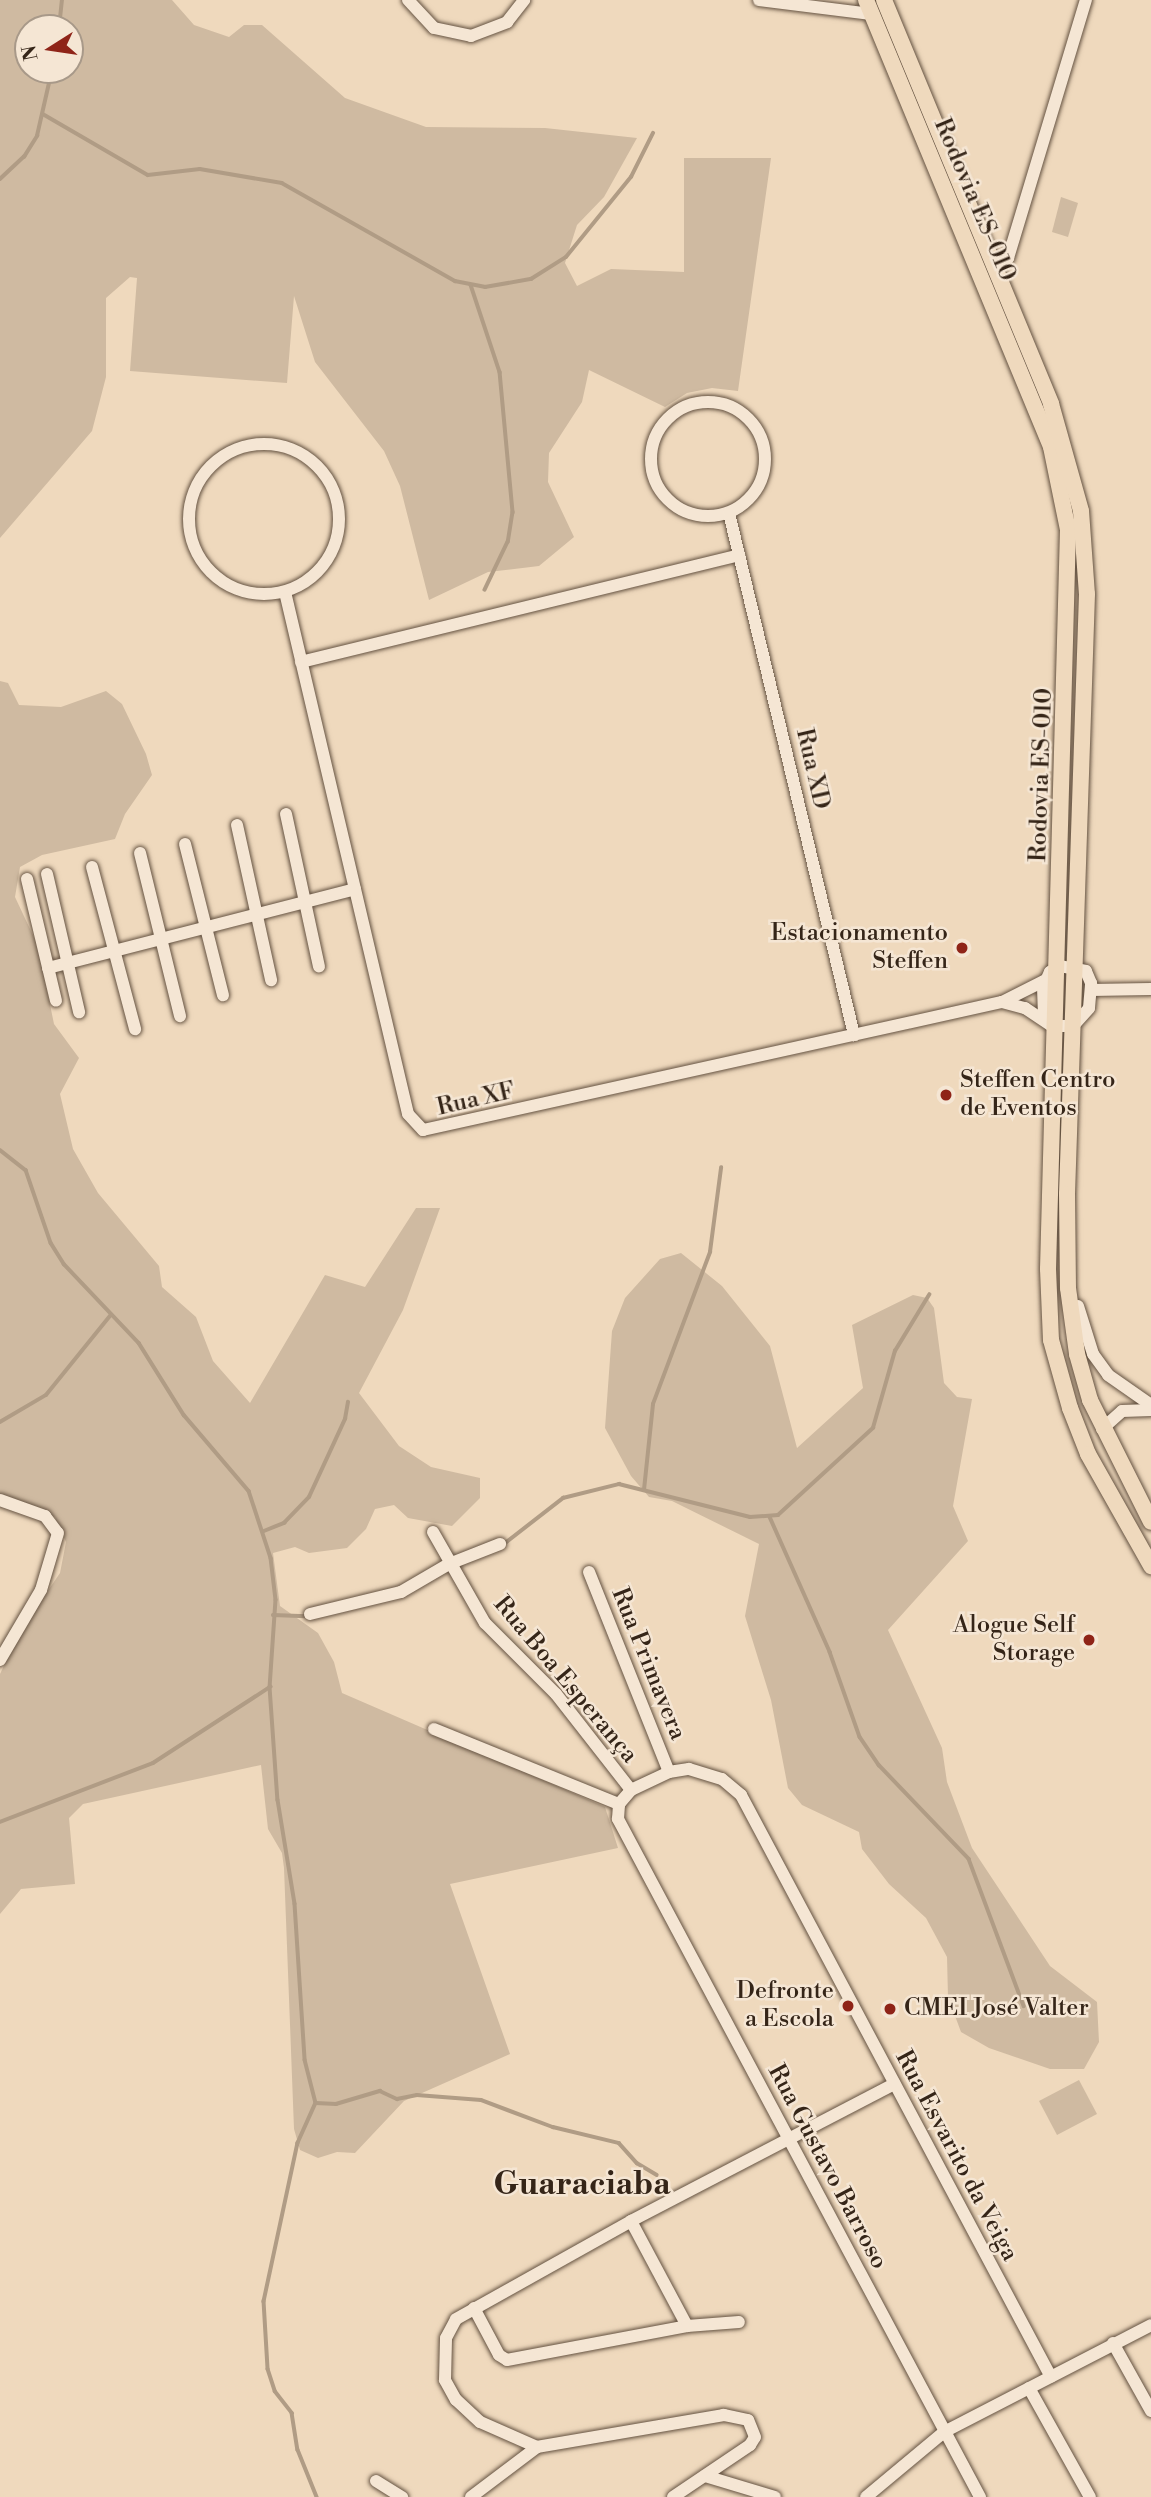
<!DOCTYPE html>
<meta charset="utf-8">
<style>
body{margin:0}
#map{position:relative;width:1151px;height:2497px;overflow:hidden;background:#efd9bd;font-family:"Libre Bodoni",serif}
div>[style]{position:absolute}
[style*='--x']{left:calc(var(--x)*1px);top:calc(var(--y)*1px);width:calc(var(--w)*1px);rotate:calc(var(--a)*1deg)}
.green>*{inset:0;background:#cfbaa1}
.stream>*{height:3.5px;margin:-1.75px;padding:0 1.75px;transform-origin:1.75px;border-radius:1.75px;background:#b09c85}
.roads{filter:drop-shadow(0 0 2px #645241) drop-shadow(0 0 2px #645241)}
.minor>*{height:12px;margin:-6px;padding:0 6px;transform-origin:6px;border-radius:6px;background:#f5e6d4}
.minor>.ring{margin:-6px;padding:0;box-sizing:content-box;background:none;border:12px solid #f5e6d4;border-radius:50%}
.major>*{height:16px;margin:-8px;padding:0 8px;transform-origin:8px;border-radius:8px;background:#efd9bd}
.dots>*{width:19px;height:19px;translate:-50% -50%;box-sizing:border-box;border:4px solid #f5e6d4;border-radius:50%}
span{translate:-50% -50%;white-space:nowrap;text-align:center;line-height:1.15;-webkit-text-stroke:5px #f5e6d4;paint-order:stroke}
.street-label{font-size:24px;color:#352518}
.poi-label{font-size:24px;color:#352518}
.right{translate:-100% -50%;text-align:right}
.left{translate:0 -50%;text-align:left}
.district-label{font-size:32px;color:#352518;font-weight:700}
.north{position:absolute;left:14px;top:14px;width:70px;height:70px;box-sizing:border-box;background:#f5e6d4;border:2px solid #a89989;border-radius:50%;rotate:258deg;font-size:19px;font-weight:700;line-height:28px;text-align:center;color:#352518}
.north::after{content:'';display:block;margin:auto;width:24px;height:32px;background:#8f2418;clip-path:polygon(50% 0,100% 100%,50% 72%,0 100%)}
</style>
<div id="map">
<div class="green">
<i style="clip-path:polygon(evenodd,0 0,172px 0,194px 25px,229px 37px,244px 25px,262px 25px,345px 98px,426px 127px,545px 128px,637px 138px,604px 197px,577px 225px,565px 263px,577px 286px,611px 269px,684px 272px,684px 158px,771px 158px,738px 391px,712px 388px,687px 393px,665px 407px,589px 370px,582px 402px,549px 453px,548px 482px,574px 537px,539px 566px,488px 572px,429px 600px,400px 486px,384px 451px,315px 362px,294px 296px,287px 383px,130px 371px,137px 278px,130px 277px,106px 298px,106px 377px,92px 431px,0 538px,0 0,70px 28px,70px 70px,28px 70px,28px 28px,70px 28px)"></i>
<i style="clip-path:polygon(1061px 197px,1078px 203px,1068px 237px,1052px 232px)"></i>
<i style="clip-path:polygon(0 681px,8px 683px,19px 705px,61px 707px,106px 691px,122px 704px,146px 754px,152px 775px,125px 814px,115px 839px,42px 855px,20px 867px,15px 897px,38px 946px,54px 1024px,79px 1058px,60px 1094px,73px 1149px,98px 1193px,159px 1266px,162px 1287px,196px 1317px,213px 1361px,250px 1403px,325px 1275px,365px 1287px,416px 1208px,440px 1208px,403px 1310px,359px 1393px,399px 1446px,431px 1467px,480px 1478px,480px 1498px,452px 1526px,408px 1518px,394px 1505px,375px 1509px,366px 1529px,347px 1548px,309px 1553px,295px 1547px,273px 1553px,280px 1606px,318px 1633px,334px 1662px,342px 1693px,605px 1807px,618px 1848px,450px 1884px,510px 2054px,404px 2101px,355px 2153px,337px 2152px,318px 2158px,300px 2150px,294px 2129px,284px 1868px,282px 1853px,268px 1829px,261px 1765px,83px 1804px,69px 1818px,75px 1884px,21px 1889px,0 1914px,0 1674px,20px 1632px,60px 1573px,66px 1542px,55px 1517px,0 1495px)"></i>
<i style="clip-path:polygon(681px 1253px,722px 1286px,770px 1346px,797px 1448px,863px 1388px,852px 1325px,913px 1295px,927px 1298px,934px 1308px,944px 1383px,957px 1397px,972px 1399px,953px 1506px,968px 1541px,888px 1630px,942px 1748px,947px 1782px,972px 1848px,1050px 1966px,1097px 2002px,1099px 2042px,1084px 2069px,1050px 2069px,989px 2048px,961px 2032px,948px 1997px,947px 1957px,926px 1918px,889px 1884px,862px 1849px,859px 1832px,802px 1805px,788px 1788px,771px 1700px,745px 1616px,759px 1544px,672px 1501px,649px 1497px,631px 1476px,605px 1428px,612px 1331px,625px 1298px,660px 1259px)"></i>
<i style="clip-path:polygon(1079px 2080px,1097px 2114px,1057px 2135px,1039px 2101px)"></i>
</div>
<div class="stream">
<i style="--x:59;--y:28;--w:28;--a:-84"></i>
<i style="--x:43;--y:114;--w:121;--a:30.2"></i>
<i style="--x:148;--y:175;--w:52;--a:-6.6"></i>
<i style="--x:200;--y:169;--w:83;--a:9.7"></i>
<i style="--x:282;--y:183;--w:199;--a:29.5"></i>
<i style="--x:455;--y:281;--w:31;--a:11"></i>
<i style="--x:485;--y:287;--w:47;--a:-9.9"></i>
<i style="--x:531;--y:279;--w:41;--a:-32.2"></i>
<i style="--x:566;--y:257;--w:103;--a:-50.9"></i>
<i style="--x:631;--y:177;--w:49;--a:-63.4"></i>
<i style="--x:0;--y:179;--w:33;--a:-43"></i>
<i style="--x:24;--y:157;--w:25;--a:-58"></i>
<i style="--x:37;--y:136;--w:68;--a:-77.2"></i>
<i style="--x:471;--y:285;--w:92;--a:71.6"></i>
<i style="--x:500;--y:372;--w:141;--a:84.7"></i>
<i style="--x:513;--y:512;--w:30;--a:99"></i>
<i style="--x:508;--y:542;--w:53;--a:115.6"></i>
<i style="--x:0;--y:1150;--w:33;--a:38"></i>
<i style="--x:26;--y:1170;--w:77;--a:71.1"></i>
<i style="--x:51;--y:1243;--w:25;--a:58"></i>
<i style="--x:64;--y:1264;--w:109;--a:46.5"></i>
<i style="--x:139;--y:1343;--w:85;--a:58"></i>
<i style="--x:184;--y:1415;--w:100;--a:49.5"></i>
<i style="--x:249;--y:1491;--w:71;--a:71.8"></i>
<i style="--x:271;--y:1558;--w:42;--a:83.2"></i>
<i style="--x:276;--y:1600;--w:87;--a:93.9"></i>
<i style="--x:270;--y:1687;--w:113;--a:86"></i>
<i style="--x:278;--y:1800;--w:105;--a:80.7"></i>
<i style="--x:295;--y:1904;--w:156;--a:86.3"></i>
<i style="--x:305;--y:2060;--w:44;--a:75.7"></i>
<i style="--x:316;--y:2103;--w:44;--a:114.2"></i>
<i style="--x:298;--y:2143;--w:162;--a:102.1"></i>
<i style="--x:264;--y:2301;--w:68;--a:86.6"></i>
<i style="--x:268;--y:2369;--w:23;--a:72"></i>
<i style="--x:275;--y:2391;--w:28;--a:52"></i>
<i style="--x:292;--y:2413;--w:37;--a:81"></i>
<i style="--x:298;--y:2450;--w:51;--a:68"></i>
<i style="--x:0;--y:1422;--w:53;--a:-30.4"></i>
<i style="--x:46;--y:1395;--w:102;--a:-51"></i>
<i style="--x:644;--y:1490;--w:86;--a:-84"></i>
<i style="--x:653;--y:1404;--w:162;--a:-69.4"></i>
<i style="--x:710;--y:1252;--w:85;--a:-82.5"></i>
<i style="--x:770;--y:1517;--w:148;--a:66"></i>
<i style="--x:830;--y:1652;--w:90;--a:70.6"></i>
<i style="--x:860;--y:1737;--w:34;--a:56"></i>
<i style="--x:879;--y:1765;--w:130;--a:46.2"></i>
<i style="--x:969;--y:1859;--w:157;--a:69.5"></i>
<i style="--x:264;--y:1531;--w:22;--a:-22"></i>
<i style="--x:284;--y:1523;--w:36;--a:-46"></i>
<i style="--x:309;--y:1497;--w:86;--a:-65.2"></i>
<i style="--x:345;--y:1419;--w:17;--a:-80"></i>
<i style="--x:504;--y:1544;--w:75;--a:-37.9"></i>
<i style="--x:563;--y:1498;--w:58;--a:-14"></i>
<i style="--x:619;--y:1484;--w:135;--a:14.1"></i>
<i style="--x:750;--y:1517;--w:28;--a:-4"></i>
<i style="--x:778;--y:1515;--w:129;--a:-42.5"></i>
<i style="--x:873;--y:1428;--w:80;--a:-74.1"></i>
<i style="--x:895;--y:1351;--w:66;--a:-58.7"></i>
<i style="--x:273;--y:1615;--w:33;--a:2"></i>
<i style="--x:0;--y:1822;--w:164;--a:-21.1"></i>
<i style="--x:153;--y:1763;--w:140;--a:-33"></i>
<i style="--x:316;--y:2103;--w:20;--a:3"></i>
<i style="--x:336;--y:2104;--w:46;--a:-16.5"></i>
<i style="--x:380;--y:2091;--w:19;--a:25"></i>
<i style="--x:397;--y:2099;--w:20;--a:-11"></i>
<i style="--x:417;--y:2095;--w:64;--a:4.5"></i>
<i style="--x:481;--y:2100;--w:77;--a:20.6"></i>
<i style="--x:553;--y:2127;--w:68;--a:13.6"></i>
<i style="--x:619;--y:2143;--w:27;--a:48"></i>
<i style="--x:637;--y:2163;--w:23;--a:31"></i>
</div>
<div class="roads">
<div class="minor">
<i style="--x:408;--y:0;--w:38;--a:47"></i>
<i style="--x:434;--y:28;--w:38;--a:12"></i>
<i style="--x:471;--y:36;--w:39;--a:-21"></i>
<i style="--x:507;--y:22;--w:28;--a:-52"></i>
<i style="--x:759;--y:0;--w:113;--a:7.1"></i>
<i style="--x:996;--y:271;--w:18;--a:-47"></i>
<i style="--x:1008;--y:258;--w:270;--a:-73.2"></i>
<i class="ring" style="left:651px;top:402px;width:102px;height:102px"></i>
<i class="ring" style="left:189px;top:444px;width:138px;height:138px"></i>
<i style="--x:729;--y:513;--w:537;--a:76.53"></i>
<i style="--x:285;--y:592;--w:536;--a:76.74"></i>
<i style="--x:408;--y:1114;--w:22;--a:47"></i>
<i style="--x:423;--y:1130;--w:593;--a:-12.47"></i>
<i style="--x:1002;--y:1002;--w:47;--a:-26.6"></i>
<i style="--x:301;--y:662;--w:451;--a:-13.7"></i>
<i style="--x:286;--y:814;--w:156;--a:77.8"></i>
<i style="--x:237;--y:825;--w:159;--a:77.6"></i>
<i style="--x:185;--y:844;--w:156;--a:75.9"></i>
<i style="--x:140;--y:853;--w:168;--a:76.2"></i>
<i style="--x:92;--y:867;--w:168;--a:75.1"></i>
<i style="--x:47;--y:874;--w:142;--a:76.9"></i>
<i style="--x:27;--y:879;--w:125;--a:76.6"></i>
<i style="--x:48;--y:968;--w:317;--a:-14.4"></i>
<i style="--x:1091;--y:990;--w:60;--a:-1"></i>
<i style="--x:1002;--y:1002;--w:24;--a:15"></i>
<i style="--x:1025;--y:1008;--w:32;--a:34"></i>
<i style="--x:1052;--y:1026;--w:21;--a:0"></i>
<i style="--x:1073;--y:1026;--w:24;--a:-48"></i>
<i style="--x:1089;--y:1008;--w:25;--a:-85"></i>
<i style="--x:1091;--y:983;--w:13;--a:-113"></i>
<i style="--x:1086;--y:971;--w:26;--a:-169"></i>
<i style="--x:1060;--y:966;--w:12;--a:149"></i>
<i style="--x:1050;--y:972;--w:17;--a:115"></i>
<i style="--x:1043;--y:987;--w:31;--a:88"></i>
<i style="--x:1078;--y:1306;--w:50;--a:72.6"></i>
<i style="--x:1093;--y:1354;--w:26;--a:54"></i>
<i style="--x:1108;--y:1375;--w:52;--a:34.9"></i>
<i style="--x:1102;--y:1429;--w:27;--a:-42"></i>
<i style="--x:1122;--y:1411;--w:29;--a:-2"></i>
<i style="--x:0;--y:1500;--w:48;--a:19.6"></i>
<i style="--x:45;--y:1516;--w:21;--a:53"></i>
<i style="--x:58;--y:1533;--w:59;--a:106.6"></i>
<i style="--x:41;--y:1590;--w:81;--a:120.4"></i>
<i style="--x:433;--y:1532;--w:105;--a:60.3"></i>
<i style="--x:485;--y:1623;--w:100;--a:45"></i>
<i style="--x:556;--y:1694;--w:122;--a:52"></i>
<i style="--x:589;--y:1572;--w:215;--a:68.2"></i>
<i style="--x:310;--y:1614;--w:94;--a:-13.6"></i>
<i style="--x:401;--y:1592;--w:56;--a:-30.3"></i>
<i style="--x:449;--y:1564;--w:55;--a:-21.4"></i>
<i style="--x:434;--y:1729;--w:200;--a:22.1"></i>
<i style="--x:631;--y:2221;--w:119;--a:61.9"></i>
<i style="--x:474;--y:2308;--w:53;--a:62"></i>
<i style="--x:499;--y:2355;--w:9;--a:32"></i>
<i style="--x:507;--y:2360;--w:183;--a:-10.7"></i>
<i style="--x:687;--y:2326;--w:52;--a:-4.4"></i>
<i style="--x:1113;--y:2343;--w:78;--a:60.8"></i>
<i style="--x:1029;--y:2388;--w:125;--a:60.8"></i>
<i style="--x:705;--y:2476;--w:73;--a:16.7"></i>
<i style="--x:376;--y:2481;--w:31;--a:32"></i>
<i style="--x:471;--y:2497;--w:83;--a:-37.1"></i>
<i style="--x:673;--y:2497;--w:93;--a:-34"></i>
<i style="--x:750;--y:2445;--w:9;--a:-58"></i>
<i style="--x:755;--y:2437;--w:18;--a:-112"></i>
<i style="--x:748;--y:2420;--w:25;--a:-168"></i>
<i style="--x:724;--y:2415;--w:190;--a:170.3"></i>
<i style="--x:537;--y:2447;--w:62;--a:-156.3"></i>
<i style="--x:480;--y:2422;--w:33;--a:-137"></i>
<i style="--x:456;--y:2400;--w:23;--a:-119"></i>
<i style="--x:445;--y:2380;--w:42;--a:-88.6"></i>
<i style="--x:446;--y:2338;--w:21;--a:-62"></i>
<i style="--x:456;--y:2319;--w:201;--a:-29.2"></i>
<i style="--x:631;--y:2221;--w:297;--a:-27.5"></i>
<i style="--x:866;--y:2497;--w:102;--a:-39.8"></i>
<i style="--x:944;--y:2432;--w:233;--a:-27.3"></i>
<i style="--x:980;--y:2497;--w:769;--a:-118.1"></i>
<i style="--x:618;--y:1819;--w:15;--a:-86"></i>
<i style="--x:619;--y:1804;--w:18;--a:-49"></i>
<i style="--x:631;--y:1790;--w:42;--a:-25.3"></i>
<i style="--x:669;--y:1772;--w:20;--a:-9"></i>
<i style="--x:689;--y:1769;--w:34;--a:17"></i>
<i style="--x:722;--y:1779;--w:25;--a:40"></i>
<i style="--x:741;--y:1795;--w:659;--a:61.96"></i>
</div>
<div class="major">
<i style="--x:866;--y:0;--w:484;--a:67.5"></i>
<i style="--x:1051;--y:447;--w:85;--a:78.4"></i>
<i style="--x:1068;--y:530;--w:739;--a:91.55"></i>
<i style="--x:1048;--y:1269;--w:71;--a:87.6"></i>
<i style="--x:1051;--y:1340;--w:71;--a:74.4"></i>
<i style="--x:1070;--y:1408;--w:49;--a:68.6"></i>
<i style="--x:1088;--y:1454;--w:129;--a:60.6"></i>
<i style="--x:884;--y:0;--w:437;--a:67.5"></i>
<i style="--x:1051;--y:404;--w:111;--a:74.3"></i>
<i style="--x:1081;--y:511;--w:83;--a:85.9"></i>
<i style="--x:1087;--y:594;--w:600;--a:91.91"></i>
<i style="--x:1067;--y:1194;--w:94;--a:89.4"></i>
<i style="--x:1068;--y:1288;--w:67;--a:82.2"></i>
<i style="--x:1077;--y:1354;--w:48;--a:74.2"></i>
<i style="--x:1090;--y:1400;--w:136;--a:63.4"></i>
</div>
</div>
<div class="dots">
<i style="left:962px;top:948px;background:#8f2418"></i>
<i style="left:946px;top:1095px;background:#8f2418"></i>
<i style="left:1089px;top:1640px;background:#8f2418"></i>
<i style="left:848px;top:2006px;background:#8f2418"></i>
<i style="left:890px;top:2009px;background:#8f2418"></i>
</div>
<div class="street-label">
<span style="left:974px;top:200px;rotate:67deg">Rodovia ES-010</span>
<span style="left:812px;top:769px;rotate:77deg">Rua XD</span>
<span style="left:1042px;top:775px;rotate:-88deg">Rodovia ES-010</span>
<span style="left:476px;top:1100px;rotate:-13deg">Rua XF</span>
<span style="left:648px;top:1664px;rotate:68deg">Rua Primavera</span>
<span style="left:565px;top:1680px;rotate:50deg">Rua Boa Esperança</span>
<span style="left:956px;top:2156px;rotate:62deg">Rua Esvarito da Veiga</span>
<span style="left:827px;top:2167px;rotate:62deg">Rua Gustavo Barroso</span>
</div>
<div class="poi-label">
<span class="right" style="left:948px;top:948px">Estacionamento<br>Steffen</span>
<span class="left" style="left:960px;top:1095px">Steffen Centro<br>de Eventos</span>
<span class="right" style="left:1075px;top:1640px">Alogue Self<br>Storage</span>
<span class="right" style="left:834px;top:2006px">Defronte<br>a Escola</span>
<span class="left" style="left:904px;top:2009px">CMEI José Valter</span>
</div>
<div class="district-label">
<span style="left:582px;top:2184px">Guaraciaba</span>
</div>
<div class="north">N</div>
</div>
